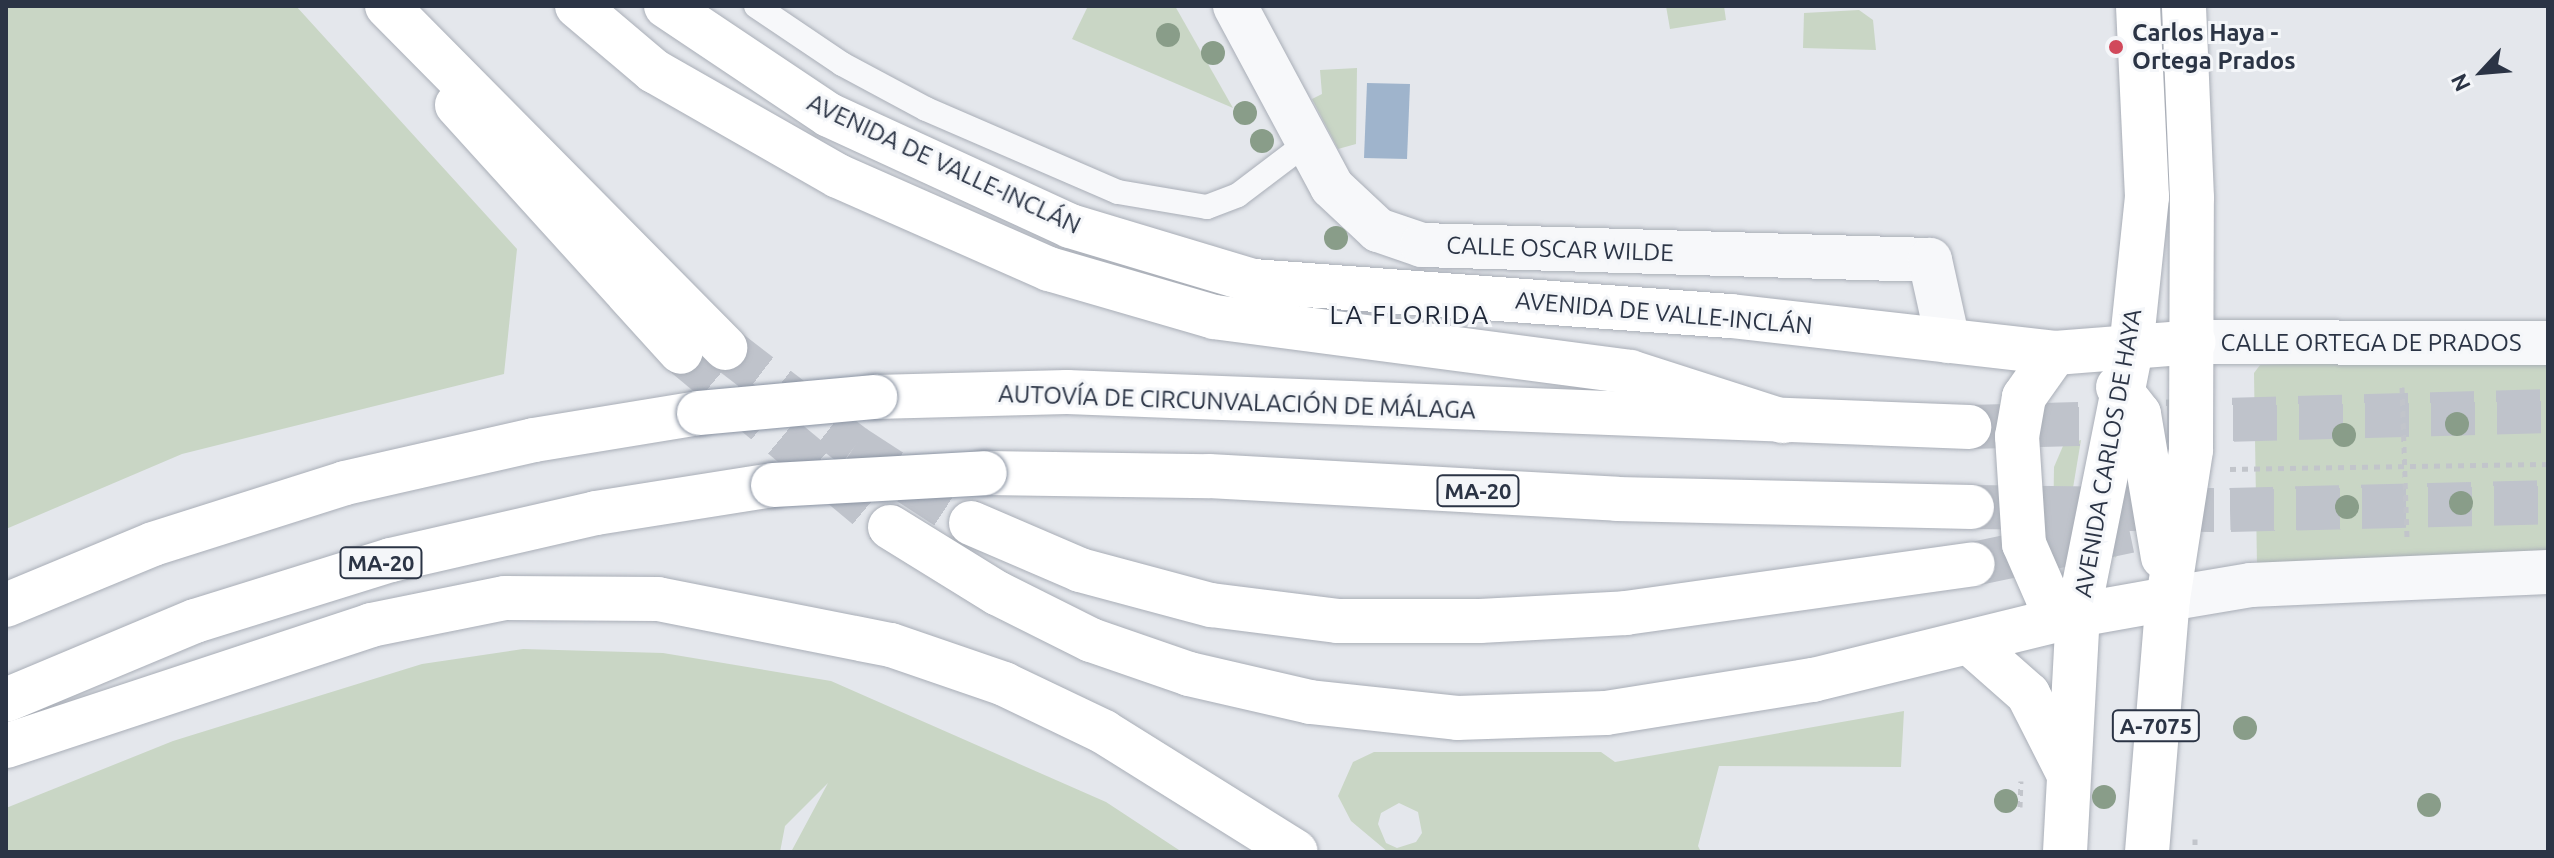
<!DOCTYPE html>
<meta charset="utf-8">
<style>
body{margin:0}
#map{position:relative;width:2554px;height:858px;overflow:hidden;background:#e4e7ec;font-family:Ubuntu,sans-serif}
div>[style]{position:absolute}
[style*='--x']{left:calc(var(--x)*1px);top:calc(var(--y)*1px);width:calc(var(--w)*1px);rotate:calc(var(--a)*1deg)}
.green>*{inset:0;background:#c9d6c5}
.water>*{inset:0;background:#9fb4cc}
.primary-tunnel>*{height:44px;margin-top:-22px;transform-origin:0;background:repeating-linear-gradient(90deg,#bfc3cb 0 44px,transparent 0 66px)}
.highway-tunnel>*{height:44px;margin-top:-22px;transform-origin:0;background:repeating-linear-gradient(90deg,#bfc3cb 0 44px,transparent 0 66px)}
.path>*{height:5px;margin-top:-2.5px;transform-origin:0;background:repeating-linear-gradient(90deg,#c2c5cb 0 6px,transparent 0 12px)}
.roads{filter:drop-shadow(0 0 2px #a9aeb7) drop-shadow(0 0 2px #a9aeb7)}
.lane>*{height:24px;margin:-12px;padding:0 12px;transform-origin:12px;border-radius:12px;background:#f7f8fa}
.street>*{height:44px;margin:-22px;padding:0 22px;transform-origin:22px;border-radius:22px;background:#f7f8fa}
.primary>*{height:44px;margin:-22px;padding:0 22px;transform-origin:22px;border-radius:22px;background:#fff}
.highway>*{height:44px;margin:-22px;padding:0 22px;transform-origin:22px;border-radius:22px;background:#fff}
.bridges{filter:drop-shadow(0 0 2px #8b94a3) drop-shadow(0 0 2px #8b94a3)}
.highway-bridge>*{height:44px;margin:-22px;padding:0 22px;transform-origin:22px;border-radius:22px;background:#fff}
.trees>*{width:24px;height:24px;margin:-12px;border-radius:50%;background:#899d89}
.dots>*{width:22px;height:22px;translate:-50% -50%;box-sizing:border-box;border:4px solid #f4f6f9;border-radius:50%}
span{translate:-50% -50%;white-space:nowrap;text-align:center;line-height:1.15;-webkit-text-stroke:6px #f4f6f9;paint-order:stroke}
.shield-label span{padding:2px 6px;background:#f4f6f9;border:2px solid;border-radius:6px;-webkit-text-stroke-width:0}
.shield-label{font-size:22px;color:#2b3445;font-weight:700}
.poi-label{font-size:24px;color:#2b3445;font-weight:700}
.left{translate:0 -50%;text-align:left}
.street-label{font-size:24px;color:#2b3445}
.neighbourhood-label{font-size:26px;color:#1d2536;letter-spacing:2px}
.frame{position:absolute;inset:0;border:8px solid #2b3445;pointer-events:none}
.north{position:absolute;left:2442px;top:32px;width:80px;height:80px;-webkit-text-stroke:6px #f4f6f9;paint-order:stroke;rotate:244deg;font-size:22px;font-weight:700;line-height:32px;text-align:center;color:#2b3445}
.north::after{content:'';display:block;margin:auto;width:28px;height:36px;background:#2b3445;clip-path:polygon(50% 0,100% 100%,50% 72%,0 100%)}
</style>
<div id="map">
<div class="green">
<i style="clip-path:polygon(6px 6px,296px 6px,517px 249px,504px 374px,182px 454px,6px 529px)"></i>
<i style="clip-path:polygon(1088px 6px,1175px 6px,1233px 108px,1072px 39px)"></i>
<i style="clip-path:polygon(1666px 6px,1724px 6px,1726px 20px,1670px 29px)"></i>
<i style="clip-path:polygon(1859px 10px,1873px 20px,1876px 50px,1803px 48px,1804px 13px)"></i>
<i style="clip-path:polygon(1357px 68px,1356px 144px,1338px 149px,1312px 99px,1322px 94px,1320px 70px)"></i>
<i style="clip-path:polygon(2537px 356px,2548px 366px,2548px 557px,2257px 566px,2254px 373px,2260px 365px)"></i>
<i style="clip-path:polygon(2081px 440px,2061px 560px,2053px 531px,2054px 467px,2063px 446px)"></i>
<i style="clip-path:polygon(2129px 473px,2134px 488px,2126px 545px,2115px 558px)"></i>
<i style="clip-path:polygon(523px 649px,663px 653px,831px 681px,1106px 802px,1182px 852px,791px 852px,828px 783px,785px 826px,780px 852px,6px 852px,6px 808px,173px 741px,422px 664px)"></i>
<i style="clip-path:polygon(evenodd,1904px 711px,1901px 767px,1719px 766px,1698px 846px,1701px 852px,1388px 852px,1351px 821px,1338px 796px,1353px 762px,1374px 752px,1601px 752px,1615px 762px,1904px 711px,1399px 803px,1418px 812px,1422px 833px,1416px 842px,1397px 848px,1386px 843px,1378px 824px,1381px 813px,1399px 803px)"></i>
</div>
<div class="water">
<i style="clip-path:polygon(1367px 83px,1410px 84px,1407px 159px,1364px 158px)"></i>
</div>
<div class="primary-tunnel">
<i style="--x:681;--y:352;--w:273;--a:39.9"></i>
</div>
<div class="highway-tunnel">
<i style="--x:725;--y:348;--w:163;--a:37.5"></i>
<i style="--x:854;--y:447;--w:140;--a:33"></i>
<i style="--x:1969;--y:427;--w:579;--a:-1.58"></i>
<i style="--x:1972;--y:507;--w:258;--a:0.7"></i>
<i style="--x:2230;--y:510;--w:318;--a:-1.4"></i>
<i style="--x:1973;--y:564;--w:160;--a:-11.9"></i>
</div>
<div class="path">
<i style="--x:2402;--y:387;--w:150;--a:88.1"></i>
<i style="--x:2230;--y:469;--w:318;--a:-0.9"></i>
<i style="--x:2020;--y:807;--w:26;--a:-88"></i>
<i style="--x:2195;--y:839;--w:13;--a:90"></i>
</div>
<div class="roads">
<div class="lane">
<i style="--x:756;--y:6;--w:104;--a:34"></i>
<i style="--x:842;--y:64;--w:95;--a:28.2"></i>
<i style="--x:926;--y:109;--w:209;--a:23.4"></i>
<i style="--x:1118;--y:192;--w:90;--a:9.6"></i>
<i style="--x:1207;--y:207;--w:33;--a:-21"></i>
<i style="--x:1238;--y:195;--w:88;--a:-37.1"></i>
</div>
<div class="street">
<i style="--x:1235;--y:6;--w:205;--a:61.8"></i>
<i style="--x:1332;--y:187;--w:63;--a:43.1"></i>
<i style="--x:1378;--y:230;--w:46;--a:18.8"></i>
<i style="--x:1422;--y:245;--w:508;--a:1.69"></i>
<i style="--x:1930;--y:260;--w:83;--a:77.5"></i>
<i style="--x:2194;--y:342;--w:354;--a:0.2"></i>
<i style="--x:2168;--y:599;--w:84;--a:-9.6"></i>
<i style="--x:2251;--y:585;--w:297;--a:-2.5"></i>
</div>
<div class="primary">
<i style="--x:666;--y:6;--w:196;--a:33.8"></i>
<i style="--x:829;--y:115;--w:265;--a:24.7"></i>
<i style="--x:1070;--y:226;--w:191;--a:16.7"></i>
<i style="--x:1253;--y:281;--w:479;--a:4.2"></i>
<i style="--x:1731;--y:316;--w:326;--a:6.5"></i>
<i style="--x:2055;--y:353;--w:139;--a:-4.5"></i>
<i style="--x:457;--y:105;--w:333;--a:47.8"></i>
<i style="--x:2055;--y:353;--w:54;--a:125.2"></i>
<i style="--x:2024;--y:397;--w:40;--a:100"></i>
<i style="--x:2017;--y:436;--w:108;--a:86.3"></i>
<i style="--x:2024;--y:544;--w:60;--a:66.4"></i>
<i style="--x:2048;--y:599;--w:34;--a:28"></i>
<i style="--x:2078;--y:615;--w:91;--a:-10.1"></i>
<i style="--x:2118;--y:387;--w:34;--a:52"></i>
<i style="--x:2139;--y:414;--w:145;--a:80.5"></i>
<i style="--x:890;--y:527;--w:126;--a:31.7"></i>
<i style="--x:997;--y:593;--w:105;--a:26.6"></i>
<i style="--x:1091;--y:640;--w:104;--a:19.1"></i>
<i style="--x:1189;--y:674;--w:124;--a:13"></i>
<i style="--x:1310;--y:702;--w:148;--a:6.2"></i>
<i style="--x:1457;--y:718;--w:149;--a:-1.9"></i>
<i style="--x:1606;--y:713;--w:210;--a:-9.1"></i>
<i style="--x:1813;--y:680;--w:273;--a:-13.8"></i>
<i style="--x:1969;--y:642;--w:79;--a:41.4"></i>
<i style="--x:2028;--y:694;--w:86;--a:63.1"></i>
<i style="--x:2065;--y:852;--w:237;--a:-86.9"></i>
<i style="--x:2078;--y:615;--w:271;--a:-78.7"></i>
<i style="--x:2131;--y:349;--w:153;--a:-84"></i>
<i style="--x:2147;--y:197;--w:191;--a:-92.7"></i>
<i style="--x:2147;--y:852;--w:254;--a:-85.3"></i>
<i style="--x:2168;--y:599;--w:151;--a:-81.2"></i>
<i style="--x:2191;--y:450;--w:252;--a:-89.8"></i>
<i style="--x:2192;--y:198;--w:192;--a:-92.4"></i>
</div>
<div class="highway">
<i style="--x:387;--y:6;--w:481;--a:45.3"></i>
<i style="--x:577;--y:6;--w:101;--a:40.2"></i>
<i style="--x:654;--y:71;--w:212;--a:29.7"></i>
<i style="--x:838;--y:176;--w:231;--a:23.8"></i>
<i style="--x:1049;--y:269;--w:172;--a:16.2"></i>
<i style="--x:1214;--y:317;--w:420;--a:7.5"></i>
<i style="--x:1630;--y:372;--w:161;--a:17.8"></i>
<i style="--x:875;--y:397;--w:192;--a:-1.5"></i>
<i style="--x:1067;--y:392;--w:903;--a:2.22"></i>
<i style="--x:985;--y:473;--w:224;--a:0.8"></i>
<i style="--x:1209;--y:476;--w:409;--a:3.2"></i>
<i style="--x:1617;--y:499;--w:355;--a:1.3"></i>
<i style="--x:971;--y:523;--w:119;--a:23.3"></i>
<i style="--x:1080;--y:570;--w:136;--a:15"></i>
<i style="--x:1211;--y:605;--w:127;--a:7.2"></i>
<i style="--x:1337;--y:621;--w:143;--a:0"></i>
<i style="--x:1480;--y:621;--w:146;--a:-3.1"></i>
<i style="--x:1626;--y:613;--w:350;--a:-8"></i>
<i style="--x:6;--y:605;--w:159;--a:-22.5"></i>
<i style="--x:153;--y:544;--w:201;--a:-17.6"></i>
<i style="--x:345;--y:483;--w:194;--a:-12.8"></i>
<i style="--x:534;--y:440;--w:167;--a:-9.3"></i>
<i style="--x:6;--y:700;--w:205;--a:-22.7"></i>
<i style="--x:195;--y:621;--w:205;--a:-17.3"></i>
<i style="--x:391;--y:560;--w:210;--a:-12.9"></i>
<i style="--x:596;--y:513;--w:179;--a:-9"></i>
<i style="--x:6;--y:746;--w:385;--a:-18.3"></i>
<i style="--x:371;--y:625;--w:137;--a:-11.4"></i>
<i style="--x:505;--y:598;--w:153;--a:0.4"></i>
<i style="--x:658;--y:599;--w:237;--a:11.2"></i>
<i style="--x:891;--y:645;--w:120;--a:19"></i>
<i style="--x:1004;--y:684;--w:111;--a:25.6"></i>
<i style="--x:1104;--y:732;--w:226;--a:32"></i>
</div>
</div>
<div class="bridges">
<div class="highway-bridge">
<i style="--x:699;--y:413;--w:177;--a:-5.2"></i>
<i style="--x:773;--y:485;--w:212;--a:-3.2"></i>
</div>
</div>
<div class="trees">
<i style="left:1168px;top:35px"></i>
<i style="left:1213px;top:53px"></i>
<i style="left:1245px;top:113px"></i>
<i style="left:1262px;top:141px"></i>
<i style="left:1336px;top:238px"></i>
<i style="left:2457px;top:424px"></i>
<i style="left:2344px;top:435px"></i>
<i style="left:2461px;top:503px"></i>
<i style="left:2347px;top:507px"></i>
<i style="left:2245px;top:728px"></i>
<i style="left:2104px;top:797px"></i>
<i style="left:2006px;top:801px"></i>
<i style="left:2429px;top:805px"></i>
</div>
<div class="dots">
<i style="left:2116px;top:47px;background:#d1495b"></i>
</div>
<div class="shield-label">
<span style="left:1478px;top:491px">MA-20</span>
<span style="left:381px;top:563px">MA-20</span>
<span style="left:2156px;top:726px">A-7075</span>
</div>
<div class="poi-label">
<span class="left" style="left:2132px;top:47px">Carlos Haya -<br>Ortega Prados</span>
</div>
<div class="street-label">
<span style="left:944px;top:164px;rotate:25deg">AVENIDA DE VALLE-INCLÁN</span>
<span style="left:1560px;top:249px;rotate:2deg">CALLE OSCAR WILDE</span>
<span style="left:1664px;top:313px;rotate:5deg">AVENIDA DE VALLE-INCLÁN</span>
<span style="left:2371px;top:343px">CALLE ORTEGA DE PRADOS</span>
<span style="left:1237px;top:402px;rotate:2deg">AUTOVÍA DE CIRCUNVALACIÓN DE MÁLAGA</span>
<span style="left:2108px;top:453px;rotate:-80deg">AVENIDA CARLOS DE HAYA</span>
</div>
<div class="neighbourhood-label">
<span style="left:1410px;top:315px">LA FLORIDA</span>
</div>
<div class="frame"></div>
<div class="north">N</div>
</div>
